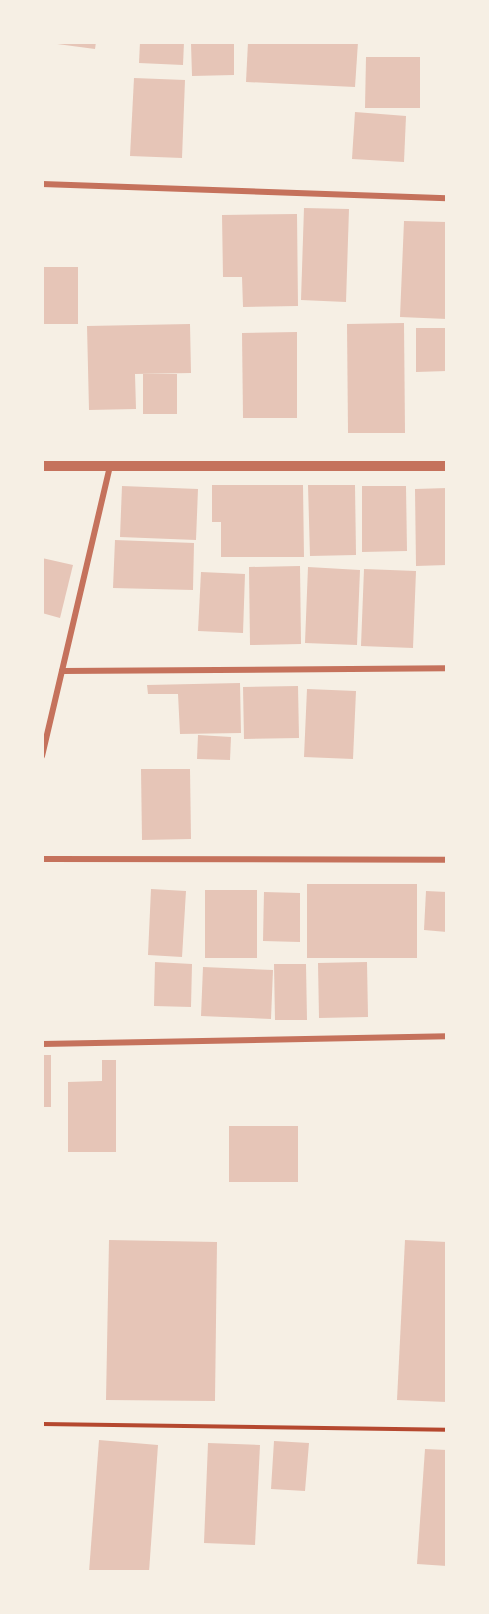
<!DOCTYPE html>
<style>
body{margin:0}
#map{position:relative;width:489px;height:1614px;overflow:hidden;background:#f6efe4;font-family:Barlow,sans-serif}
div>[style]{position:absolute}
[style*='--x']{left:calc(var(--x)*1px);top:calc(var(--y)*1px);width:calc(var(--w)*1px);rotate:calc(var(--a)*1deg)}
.building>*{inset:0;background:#e6c5b7}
.path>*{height:4px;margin:-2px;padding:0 2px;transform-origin:2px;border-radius:2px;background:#b5482f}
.minor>*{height:6px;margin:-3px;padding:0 3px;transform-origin:3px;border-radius:3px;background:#c5725c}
.tertiary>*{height:10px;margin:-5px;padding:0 5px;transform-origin:5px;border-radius:5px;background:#c5725c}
span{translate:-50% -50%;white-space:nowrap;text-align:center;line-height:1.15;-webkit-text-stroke:4.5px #f6efe4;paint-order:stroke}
.frame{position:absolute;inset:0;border:44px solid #f6efe4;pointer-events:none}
</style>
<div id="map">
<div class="building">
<i style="clip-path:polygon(42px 42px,96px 42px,95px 49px)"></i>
<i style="clip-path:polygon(140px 42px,184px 42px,183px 65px,139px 63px)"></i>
<i style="clip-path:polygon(248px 42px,358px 42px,355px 87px,246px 82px)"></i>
<i style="clip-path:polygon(191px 44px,234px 44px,234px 75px,192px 76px)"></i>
<i style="clip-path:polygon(366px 57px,420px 57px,420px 108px,365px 108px)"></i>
<i style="clip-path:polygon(134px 78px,185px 80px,182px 158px,130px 156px)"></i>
<i style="clip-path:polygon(355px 112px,406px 116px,404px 162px,352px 159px)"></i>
<i style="clip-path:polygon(304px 208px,349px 209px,346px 302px,301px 300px)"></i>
<i style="clip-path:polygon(297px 214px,298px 306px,243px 307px,242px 277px,223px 277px,222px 215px)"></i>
<i style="clip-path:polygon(404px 221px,447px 222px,447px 319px,400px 317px)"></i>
<i style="clip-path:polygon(42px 267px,78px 267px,78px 324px,42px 324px)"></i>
<i style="clip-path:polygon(404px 323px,405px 433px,348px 433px,347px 324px)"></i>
<i style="clip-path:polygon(190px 324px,191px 373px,135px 374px,136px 409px,89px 410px,87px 326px)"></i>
<i style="clip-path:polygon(416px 328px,447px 328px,447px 371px,416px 372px)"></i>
<i style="clip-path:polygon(297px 332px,297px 418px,243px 418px,242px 333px)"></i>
<i style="clip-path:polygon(143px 374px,177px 374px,177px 414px,143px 414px)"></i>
<i style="clip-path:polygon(212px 485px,303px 485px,304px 557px,221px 557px,221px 522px,212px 522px)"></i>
<i style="clip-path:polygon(308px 485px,355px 485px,356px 555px,310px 556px)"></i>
<i style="clip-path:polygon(122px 486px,198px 489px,196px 540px,120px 537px)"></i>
<i style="clip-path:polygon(362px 486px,406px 486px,407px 551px,362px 552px)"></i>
<i style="clip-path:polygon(447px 488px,447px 565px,416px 566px,415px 489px)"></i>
<i style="clip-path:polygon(115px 540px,194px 543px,193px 590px,113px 588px)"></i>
<i style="clip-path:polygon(42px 558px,73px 565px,60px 618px,42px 613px)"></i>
<i style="clip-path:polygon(300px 566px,301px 644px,250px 645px,249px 567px)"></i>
<i style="clip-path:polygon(308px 567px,360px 570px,357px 645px,305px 643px)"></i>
<i style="clip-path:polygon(364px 569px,416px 571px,413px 648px,361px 646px)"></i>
<i style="clip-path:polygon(201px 572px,245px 574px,243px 633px,198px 631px)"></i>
<i style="clip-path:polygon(240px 683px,241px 733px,180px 734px,178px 694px,148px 694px,147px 685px)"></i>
<i style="clip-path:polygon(298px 686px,299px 738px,244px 739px,243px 687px)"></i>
<i style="clip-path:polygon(307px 689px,356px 691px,353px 759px,304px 757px)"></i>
<i style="clip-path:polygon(198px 735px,231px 737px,230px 760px,197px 759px)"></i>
<i style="clip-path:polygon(141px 769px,190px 769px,191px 839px,142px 840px)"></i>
<i style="clip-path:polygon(307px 884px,417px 884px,417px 958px,307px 958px)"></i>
<i style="clip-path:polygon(151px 889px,186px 891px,182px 957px,148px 955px)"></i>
<i style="clip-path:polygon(205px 890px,257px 890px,257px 958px,205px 958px)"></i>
<i style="clip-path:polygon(426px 891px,447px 892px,447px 932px,424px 930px)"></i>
<i style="clip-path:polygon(264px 892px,300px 893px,300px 942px,263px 941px)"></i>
<i style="clip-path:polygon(155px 962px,192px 964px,191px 1007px,154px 1006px)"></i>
<i style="clip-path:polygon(367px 962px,368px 1017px,319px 1018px,318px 963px)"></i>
<i style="clip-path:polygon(274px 964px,306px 964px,307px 1020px,275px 1020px)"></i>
<i style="clip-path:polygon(203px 967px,273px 970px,271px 1019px,201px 1016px)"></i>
<i style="clip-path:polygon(42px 1055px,51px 1055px,51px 1107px,42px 1107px)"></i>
<i style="clip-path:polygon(102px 1060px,116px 1060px,116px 1152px,68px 1152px,68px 1082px,102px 1081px)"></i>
<i style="clip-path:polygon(229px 1126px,298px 1126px,298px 1182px,229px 1182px)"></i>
<i style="clip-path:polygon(109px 1240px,217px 1242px,215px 1401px,106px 1400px)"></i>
<i style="clip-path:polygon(405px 1240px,447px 1242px,447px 1402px,397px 1400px)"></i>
<i style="clip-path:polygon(99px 1440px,158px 1445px,149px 1572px,89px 1572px)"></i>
<i style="clip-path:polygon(274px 1441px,309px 1443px,305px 1491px,271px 1489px)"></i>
<i style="clip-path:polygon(208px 1443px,260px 1445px,255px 1545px,204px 1543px)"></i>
<i style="clip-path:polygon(425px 1449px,447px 1450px,447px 1566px,417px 1564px)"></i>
</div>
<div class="path">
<i style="--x:42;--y:1424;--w:405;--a:0.8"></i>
</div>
<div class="minor">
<i style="--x:42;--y:184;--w:405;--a:2"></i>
<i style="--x:62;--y:671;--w:385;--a:-0.4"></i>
<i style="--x:42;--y:756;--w:298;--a:-76.8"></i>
<i style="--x:42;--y:859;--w:405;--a:0.1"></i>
<i style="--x:42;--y:1044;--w:405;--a:-1.1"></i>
</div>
<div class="tertiary">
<i style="--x:42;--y:466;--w:405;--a:0"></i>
</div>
<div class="frame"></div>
</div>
